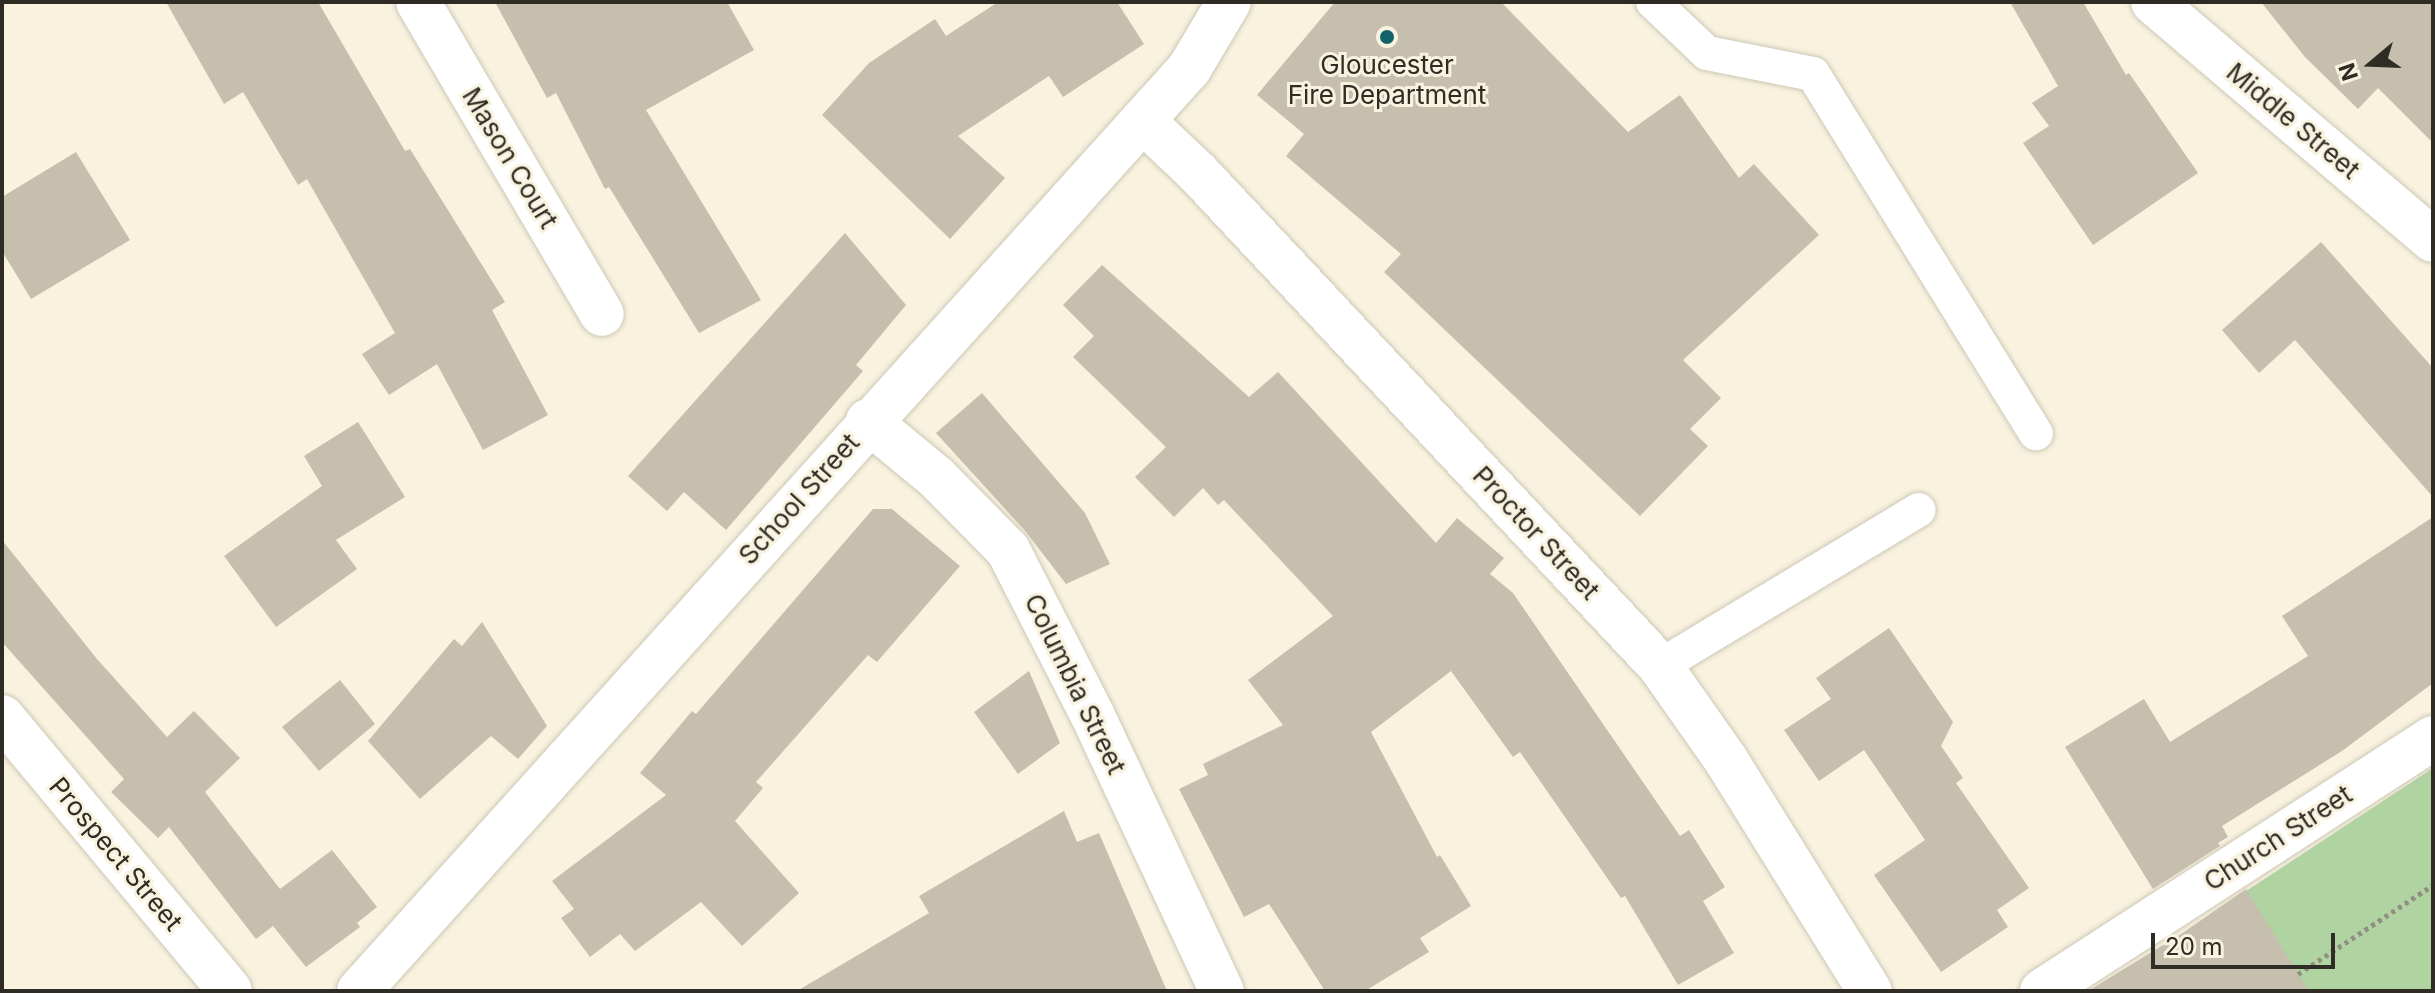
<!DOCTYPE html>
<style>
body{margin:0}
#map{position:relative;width:2435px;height:993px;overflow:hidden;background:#f8f2df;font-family:Inter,sans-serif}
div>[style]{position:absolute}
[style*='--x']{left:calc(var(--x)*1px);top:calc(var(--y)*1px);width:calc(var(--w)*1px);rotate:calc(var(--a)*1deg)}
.green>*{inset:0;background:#b0d3a2}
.building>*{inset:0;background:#c6bfae}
.path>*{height:5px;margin-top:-2.5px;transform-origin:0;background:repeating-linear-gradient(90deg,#928e81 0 4px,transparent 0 8px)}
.roads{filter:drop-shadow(0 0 2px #cdc7b6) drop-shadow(0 0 2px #cdc7b6)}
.lane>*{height:34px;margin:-17px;padding:0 17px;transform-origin:17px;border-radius:17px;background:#fff}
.street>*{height:44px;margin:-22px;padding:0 22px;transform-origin:22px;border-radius:22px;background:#fff}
.secondary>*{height:44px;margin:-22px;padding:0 22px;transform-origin:22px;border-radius:22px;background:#fff}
.dots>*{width:22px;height:22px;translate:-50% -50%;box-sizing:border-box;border:4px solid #f8f2df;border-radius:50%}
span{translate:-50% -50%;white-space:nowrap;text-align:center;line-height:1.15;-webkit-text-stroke:6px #f8f2df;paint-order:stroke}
.poi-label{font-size:26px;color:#2e2c25}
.street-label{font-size:26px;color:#2e2c25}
.frame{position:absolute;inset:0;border:4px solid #2e2c25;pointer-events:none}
.north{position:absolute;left:2331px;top:24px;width:80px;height:80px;-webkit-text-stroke:6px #f8f2df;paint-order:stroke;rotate:251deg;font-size:22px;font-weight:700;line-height:32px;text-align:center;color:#2e2c25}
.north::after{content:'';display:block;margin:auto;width:28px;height:36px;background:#2e2c25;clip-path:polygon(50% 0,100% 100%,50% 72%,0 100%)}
.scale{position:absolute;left:2151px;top:933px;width:184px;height:36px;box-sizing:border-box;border:4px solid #2e2c25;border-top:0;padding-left:10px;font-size:24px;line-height:28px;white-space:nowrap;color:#2e2c25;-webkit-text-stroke:6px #f8f2df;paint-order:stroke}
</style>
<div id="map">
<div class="green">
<i style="clip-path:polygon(2433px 768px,2433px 991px,2307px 991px,2243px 893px)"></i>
</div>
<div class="building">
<i style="clip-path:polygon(166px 2px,318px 2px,405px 151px,410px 149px,505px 302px,492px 310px,548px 415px,483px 450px,437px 364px,389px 395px,362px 354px,395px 333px,307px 179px,298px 185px,243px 92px,224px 104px)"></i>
<i style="clip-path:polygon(495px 2px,727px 2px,754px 50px,646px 110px,761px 300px,699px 333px,609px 187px,605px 189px,556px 93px,547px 98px)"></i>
<i style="clip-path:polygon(998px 2px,1117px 2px,1144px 44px,1063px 97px,1049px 76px,958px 136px,1005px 178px,950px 239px,822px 115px,869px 63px,935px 19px,946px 36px)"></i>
<i style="clip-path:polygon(1335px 2px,1501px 2px,1628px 132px,1680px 95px,1739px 178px,1754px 164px,1819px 235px,1683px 360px,1721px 398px,1690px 429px,1708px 446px,1640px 516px,1384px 272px,1401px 254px,1286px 156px,1304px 134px,1257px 95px)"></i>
<i style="clip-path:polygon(2010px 2px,2083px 2px,2126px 75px,2129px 73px,2198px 173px,2093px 245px,2023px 143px,2049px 126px,2032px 103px,2058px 86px)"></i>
<i style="clip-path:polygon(2261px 2px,2433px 2px,2433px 143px,2378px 88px,2358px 109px,2305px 57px)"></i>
<i style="clip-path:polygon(76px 152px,130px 240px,31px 299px,2px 251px,2px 197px)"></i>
<i style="clip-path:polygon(845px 233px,906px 305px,856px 365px,863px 371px,726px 530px,684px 492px,667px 511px,628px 476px)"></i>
<i style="clip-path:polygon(2321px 242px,2433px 368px,2433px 497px,2295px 340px,2259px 373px,2222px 330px)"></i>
<i style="clip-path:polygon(1102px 265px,1249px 397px,1278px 372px,1436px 543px,1457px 518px,1504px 558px,1490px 574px,1513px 593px,1680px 836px,1689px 830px,1725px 887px,1703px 901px,1734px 953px,1678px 985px,1625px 896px,1621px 898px,1520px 752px,1513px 757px,1451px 671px,1371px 732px,1437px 857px,1440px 855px,1471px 906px,1420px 938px,1429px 952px,1365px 991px,1325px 991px,1269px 904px,1244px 917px,1179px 789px,1208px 775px,1203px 764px,1283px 725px,1248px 680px,1333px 616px,1224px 500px,1218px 505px,1203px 488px,1174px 517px,1135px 477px,1166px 447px,1073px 357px,1094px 336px,1063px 305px)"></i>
<i style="clip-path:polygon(982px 393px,1085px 513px,1110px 564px,1066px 584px,1026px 532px,936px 433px)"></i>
<i style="clip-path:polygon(358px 422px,405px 497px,336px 540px,357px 569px,276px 627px,224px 556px,322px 486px,304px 456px)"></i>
<i style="clip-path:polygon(873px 509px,892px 509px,960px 566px,877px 662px,868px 655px,756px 782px,763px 788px,735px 821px,799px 893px,742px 946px,701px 902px,635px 951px,620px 934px,590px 957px,561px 918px,574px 909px,552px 881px,666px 795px,640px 773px,692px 711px,696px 714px)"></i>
<i style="clip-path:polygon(2433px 517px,2433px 683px,2342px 751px,2222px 826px,2228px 837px,2218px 843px,2220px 846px,2153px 889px,2065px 747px,2144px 699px,2170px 742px,2308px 656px,2282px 616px)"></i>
<i style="clip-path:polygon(2px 540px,97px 659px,167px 737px,194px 711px,240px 758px,205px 792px,280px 889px,332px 850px,377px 907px,357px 923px,360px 927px,306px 967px,273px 926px,256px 939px,169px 827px,158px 838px,111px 792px,124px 779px,2px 642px)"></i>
<i style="clip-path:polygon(482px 622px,547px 726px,518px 759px,491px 736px,420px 799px,368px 741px,454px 639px,462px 646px)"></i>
<i style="clip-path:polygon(1889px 628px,1953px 722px,1941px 746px,1963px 778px,1956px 783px,2029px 888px,1997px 910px,2008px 927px,1941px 972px,1874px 875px,1925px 840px,1864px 750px,1819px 781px,1784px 730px,1831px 699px,1816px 678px)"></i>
<i style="clip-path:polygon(1029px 671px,1060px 743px,1018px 774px,974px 712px)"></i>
<i style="clip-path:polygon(340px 680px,375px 724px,319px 771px,282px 727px)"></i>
<i style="clip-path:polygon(1064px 811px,1077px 842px,1099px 833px,1167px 991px,797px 991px,929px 913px,919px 896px)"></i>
<i style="clip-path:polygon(2246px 889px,2309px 991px,2088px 991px,2181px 934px)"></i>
</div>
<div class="path">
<i style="--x:2298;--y:974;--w:162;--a:-33.4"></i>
</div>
<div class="roads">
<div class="lane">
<i style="--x:1653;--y:2;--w:74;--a:43.4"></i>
<i style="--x:1707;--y:53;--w:108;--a:11.2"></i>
<i style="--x:1813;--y:74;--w:423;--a:58.2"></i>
<i style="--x:1660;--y:666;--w:302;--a:-31.1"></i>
</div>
<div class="street">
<i style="--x:418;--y:2;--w:362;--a:59.5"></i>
<i style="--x:2153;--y:2;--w:367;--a:40.4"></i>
<i style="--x:1143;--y:121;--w:76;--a:43.4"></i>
<i style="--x:1198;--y:173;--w:676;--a:46.86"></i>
<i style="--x:1660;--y:666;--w:115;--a:54.9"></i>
<i style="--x:1726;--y:760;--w:272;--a:58.1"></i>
<i style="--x:868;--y:421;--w:88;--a:39.5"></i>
<i style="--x:936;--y:477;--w:103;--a:45.4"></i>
<i style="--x:1008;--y:550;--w:184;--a:62.9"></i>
<i style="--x:1092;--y:714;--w:306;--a:64.9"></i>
<i style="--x:359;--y:991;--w:1241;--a:-48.01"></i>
<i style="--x:1189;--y:69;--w:78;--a:-59.2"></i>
<i style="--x:2042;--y:991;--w:466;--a:-32.9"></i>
</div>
<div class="secondary">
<i style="--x:2;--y:717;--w:356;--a:50.2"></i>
</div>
</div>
<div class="dots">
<i style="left:1387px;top:37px;background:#13626a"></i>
</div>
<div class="poi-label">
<span style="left:1387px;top:80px">Gloucester<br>Fire Department</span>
</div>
<div class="street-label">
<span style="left:2293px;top:121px;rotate:40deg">Middle Street</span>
<span style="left:510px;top:158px;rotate:59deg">Mason Court</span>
<span style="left:799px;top:499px;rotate:-48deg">School Street</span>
<span style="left:1536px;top:533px;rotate:47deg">Proctor Street</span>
<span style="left:1075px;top:684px;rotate:64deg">Columbia Street</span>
<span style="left:2278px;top:838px;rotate:-33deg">Church Street</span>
<span style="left:116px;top:854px;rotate:50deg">Prospect Street</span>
</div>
<div class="frame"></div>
<div class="north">N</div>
<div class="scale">20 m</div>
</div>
